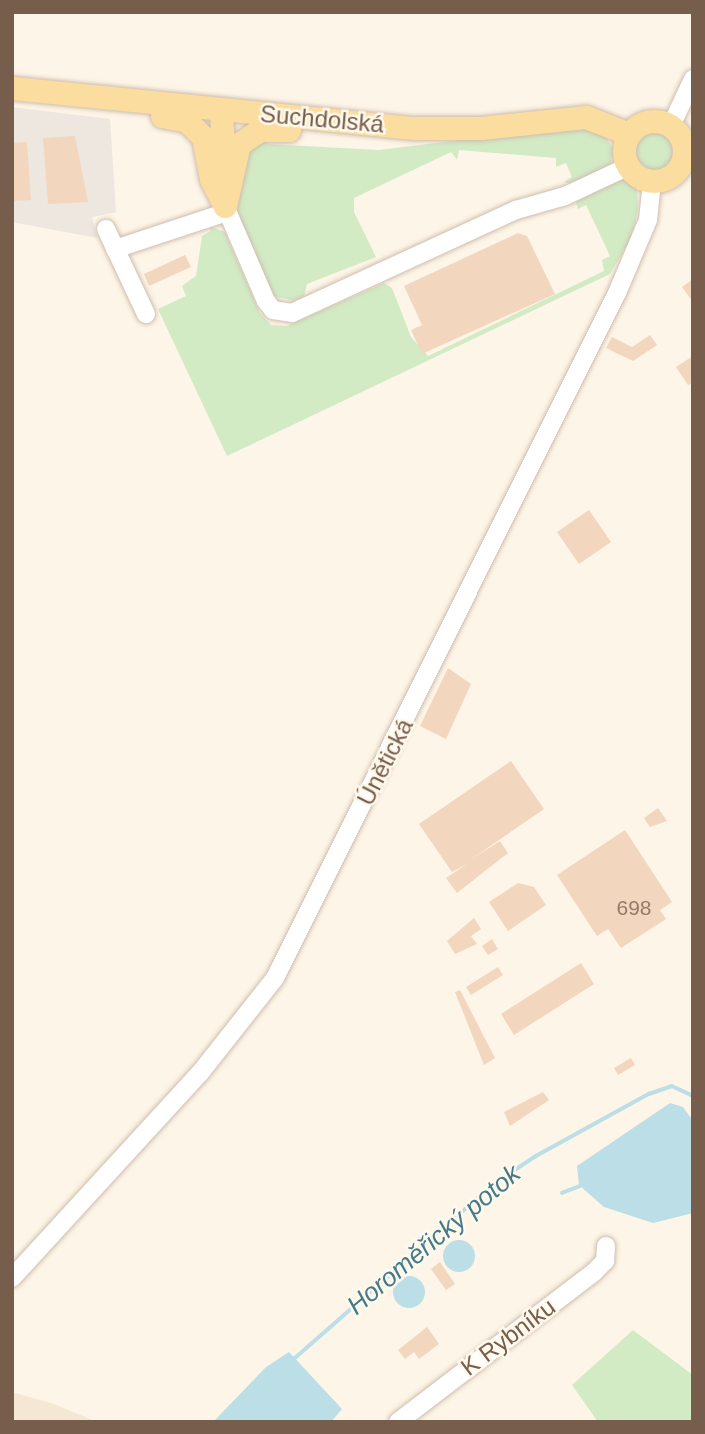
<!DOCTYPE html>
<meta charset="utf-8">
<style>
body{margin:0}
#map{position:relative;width:705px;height:1434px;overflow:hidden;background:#fdf5e7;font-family:Helvetica,sans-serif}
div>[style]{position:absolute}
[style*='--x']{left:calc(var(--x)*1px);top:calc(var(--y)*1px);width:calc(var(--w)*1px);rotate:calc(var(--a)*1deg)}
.residential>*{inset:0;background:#f4e8d5}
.industrial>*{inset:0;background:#ede7e0}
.green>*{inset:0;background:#d2ebc5}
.round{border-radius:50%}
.water>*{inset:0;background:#bbdee7}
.stream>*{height:3.5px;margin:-1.75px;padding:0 1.75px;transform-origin:1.75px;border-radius:1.75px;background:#bbdee7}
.building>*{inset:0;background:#f2d6be}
.roads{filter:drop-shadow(0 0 2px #cfbdad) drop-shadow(0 0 2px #cfbdad)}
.minor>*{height:18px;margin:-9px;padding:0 9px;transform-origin:9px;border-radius:9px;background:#fff}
.major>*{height:23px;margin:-11.5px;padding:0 11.5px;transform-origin:11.5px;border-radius:11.5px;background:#fbde9f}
.major>.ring{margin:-11.5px;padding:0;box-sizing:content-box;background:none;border:23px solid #fbde9f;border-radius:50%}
span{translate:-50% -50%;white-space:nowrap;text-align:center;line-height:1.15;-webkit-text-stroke:5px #fff9ed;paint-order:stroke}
.number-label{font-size:21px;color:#967b68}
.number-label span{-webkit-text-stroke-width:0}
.street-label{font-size:24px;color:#775d4b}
.water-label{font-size:26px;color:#447a8a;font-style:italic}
.frame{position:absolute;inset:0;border:14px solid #775d4b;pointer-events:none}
</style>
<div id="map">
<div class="residential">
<i style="clip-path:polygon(12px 1392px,54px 1404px,97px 1422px,12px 1422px)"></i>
</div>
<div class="industrial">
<i style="clip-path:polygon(12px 107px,110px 119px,116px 212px,92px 217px,97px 238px,12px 222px)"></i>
</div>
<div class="green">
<i style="clip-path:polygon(579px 125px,603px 133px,615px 151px,610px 164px,572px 185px,564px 182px,572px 177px,566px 163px,556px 167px,556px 158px,459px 150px,457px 160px,451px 152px,354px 198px,354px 212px,376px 257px,307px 284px,304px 296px,294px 301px,273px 296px,236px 213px,238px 159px,266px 136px,268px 144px,379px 150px)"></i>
<i class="round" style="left:633px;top:131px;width:40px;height:40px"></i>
<i style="clip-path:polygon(621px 178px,637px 189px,638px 208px,632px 237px,610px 274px,227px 456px,158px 309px,186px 296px,182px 286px,196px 276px,202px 236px,211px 231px,209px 226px,225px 232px,260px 313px,271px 325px,287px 326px,384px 283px,392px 288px,411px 337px,428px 356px,604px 271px,602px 260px,610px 256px,586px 205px,578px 209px,576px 202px)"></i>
<i style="clip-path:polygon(633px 1330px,693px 1375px,693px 1422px,598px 1422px,572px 1385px)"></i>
</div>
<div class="water">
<i style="clip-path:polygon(670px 1103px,683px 1107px,693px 1121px,693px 1213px,653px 1223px,604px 1207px,579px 1185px,577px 1166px)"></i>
<i class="round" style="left:443px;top:1240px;width:32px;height:32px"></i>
<i class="round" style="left:393px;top:1276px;width:32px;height:32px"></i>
<i style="clip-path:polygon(289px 1352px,342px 1409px,331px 1422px,213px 1422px,266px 1367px)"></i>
</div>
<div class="stream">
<i style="--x:562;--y:1193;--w:22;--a:-21"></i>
<i style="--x:295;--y:1358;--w:266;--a:-41.2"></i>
<i style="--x:495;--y:1183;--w:49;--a:-33.4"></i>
<i style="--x:536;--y:1156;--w:129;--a:-28.8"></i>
<i style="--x:649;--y:1094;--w:24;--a:-19"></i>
<i style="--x:672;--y:1086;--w:23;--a:25"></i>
</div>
<div class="building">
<i style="clip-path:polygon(75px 136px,88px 202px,48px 204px,43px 138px)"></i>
<i style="clip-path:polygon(27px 142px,31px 200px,12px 201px,12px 143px)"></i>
<i style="clip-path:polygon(518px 233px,527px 236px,555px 294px,422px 354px,411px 330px,422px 325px,404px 286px)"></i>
<i style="clip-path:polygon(185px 255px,191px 267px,149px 286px,144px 274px)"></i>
<i style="clip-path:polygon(693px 279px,693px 302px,682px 287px)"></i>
<i style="clip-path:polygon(650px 335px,657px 345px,633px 361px,606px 348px,612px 337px,632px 347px)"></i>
<i style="clip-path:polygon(693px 356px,693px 382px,688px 385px,676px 367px)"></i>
<i style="clip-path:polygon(589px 510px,611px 542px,579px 564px,557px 532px)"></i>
<i style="clip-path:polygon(448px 668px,471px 684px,446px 739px,420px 726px)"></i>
<i style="clip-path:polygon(511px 761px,544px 809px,470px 860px,500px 841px,508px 853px,457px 893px,446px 878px,467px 864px,452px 872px,419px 824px)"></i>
<i style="clip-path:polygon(658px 808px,667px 821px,650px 827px,644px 818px)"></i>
<i style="clip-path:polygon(625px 830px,672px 902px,660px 910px,666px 919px,621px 948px,608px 929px,597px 936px,557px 875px)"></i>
<i style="clip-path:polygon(518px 883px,534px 887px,546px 905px,508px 931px,489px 902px)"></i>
<i style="clip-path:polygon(474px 918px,481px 929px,471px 936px,477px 944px,455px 954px,447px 941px)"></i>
<i style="clip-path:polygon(492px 939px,498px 949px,488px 955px,482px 946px)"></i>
<i style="clip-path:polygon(581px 963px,594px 984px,514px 1035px,501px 1014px)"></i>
<i style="clip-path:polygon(498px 967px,503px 975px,471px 995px,466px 987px)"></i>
<i style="clip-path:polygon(460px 990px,495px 1058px,484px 1065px,455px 992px)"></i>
<i style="clip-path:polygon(631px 1058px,635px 1065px,618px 1075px,614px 1068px)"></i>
<i style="clip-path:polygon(543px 1092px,549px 1100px,510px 1126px,504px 1112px)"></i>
<i style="clip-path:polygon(440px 1262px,455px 1284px,446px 1290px,431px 1269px)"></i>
<i style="clip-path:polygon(427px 1327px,439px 1344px,419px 1359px,414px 1352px,405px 1359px,398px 1350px)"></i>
</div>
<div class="roads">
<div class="minor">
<i style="--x:671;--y:126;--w:52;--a:-64.9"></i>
<i style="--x:225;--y:206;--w:103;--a:66.7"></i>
<i style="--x:266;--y:301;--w:11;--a:52"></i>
<i style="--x:273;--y:310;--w:19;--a:9"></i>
<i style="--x:292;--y:313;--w:247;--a:-24.7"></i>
<i style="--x:516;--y:210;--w:51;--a:-15.9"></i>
<i style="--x:565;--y:196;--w:68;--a:-25.1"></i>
<i style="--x:106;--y:229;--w:94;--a:64.8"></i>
<i style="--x:115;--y:249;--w:118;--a:-18.3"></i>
<i style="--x:12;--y:1278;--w:278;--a:-47.5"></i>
<i style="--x:200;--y:1073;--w:121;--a:-51.7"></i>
<i style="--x:275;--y:978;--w:766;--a:-63.47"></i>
<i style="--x:617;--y:293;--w:79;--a:-67"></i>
<i style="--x:648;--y:220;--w:38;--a:-84"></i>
<i style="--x:398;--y:1422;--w:247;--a:-37.4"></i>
<i style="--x:594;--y:1272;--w:16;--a:-45"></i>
<i style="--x:605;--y:1261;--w:15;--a:-86"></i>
</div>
<div class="major">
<i style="--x:12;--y:88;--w:406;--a:5.7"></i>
<i style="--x:416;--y:128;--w:65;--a:0"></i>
<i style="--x:481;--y:128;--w:106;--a:-6"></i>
<i style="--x:586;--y:117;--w:46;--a:21.6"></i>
<i style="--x:221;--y:111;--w:55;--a:86.9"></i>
<i style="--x:162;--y:116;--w:25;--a:11"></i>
<i style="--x:187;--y:121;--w:23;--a:45"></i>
<i style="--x:203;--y:137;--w:43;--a:79.2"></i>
<i style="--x:211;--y:179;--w:30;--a:63"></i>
<i class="ring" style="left:624px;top:121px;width:37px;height:37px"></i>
<i style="--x:225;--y:206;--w:64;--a:-77.3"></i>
<i style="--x:239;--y:144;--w:25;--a:-34"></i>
<i style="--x:260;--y:130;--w:29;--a:0"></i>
</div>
</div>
<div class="number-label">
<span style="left:634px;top:908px">698</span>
</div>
<div class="street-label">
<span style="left:322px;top:119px;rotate:5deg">Suchdolská</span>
<span style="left:385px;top:762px;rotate:-63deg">Únětická</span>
<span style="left:508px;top:1337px;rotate:-37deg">K Rybníku</span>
</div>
<div class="water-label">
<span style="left:434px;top:1240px;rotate:-40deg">Horoměřický potok</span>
</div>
<div class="frame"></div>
</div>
